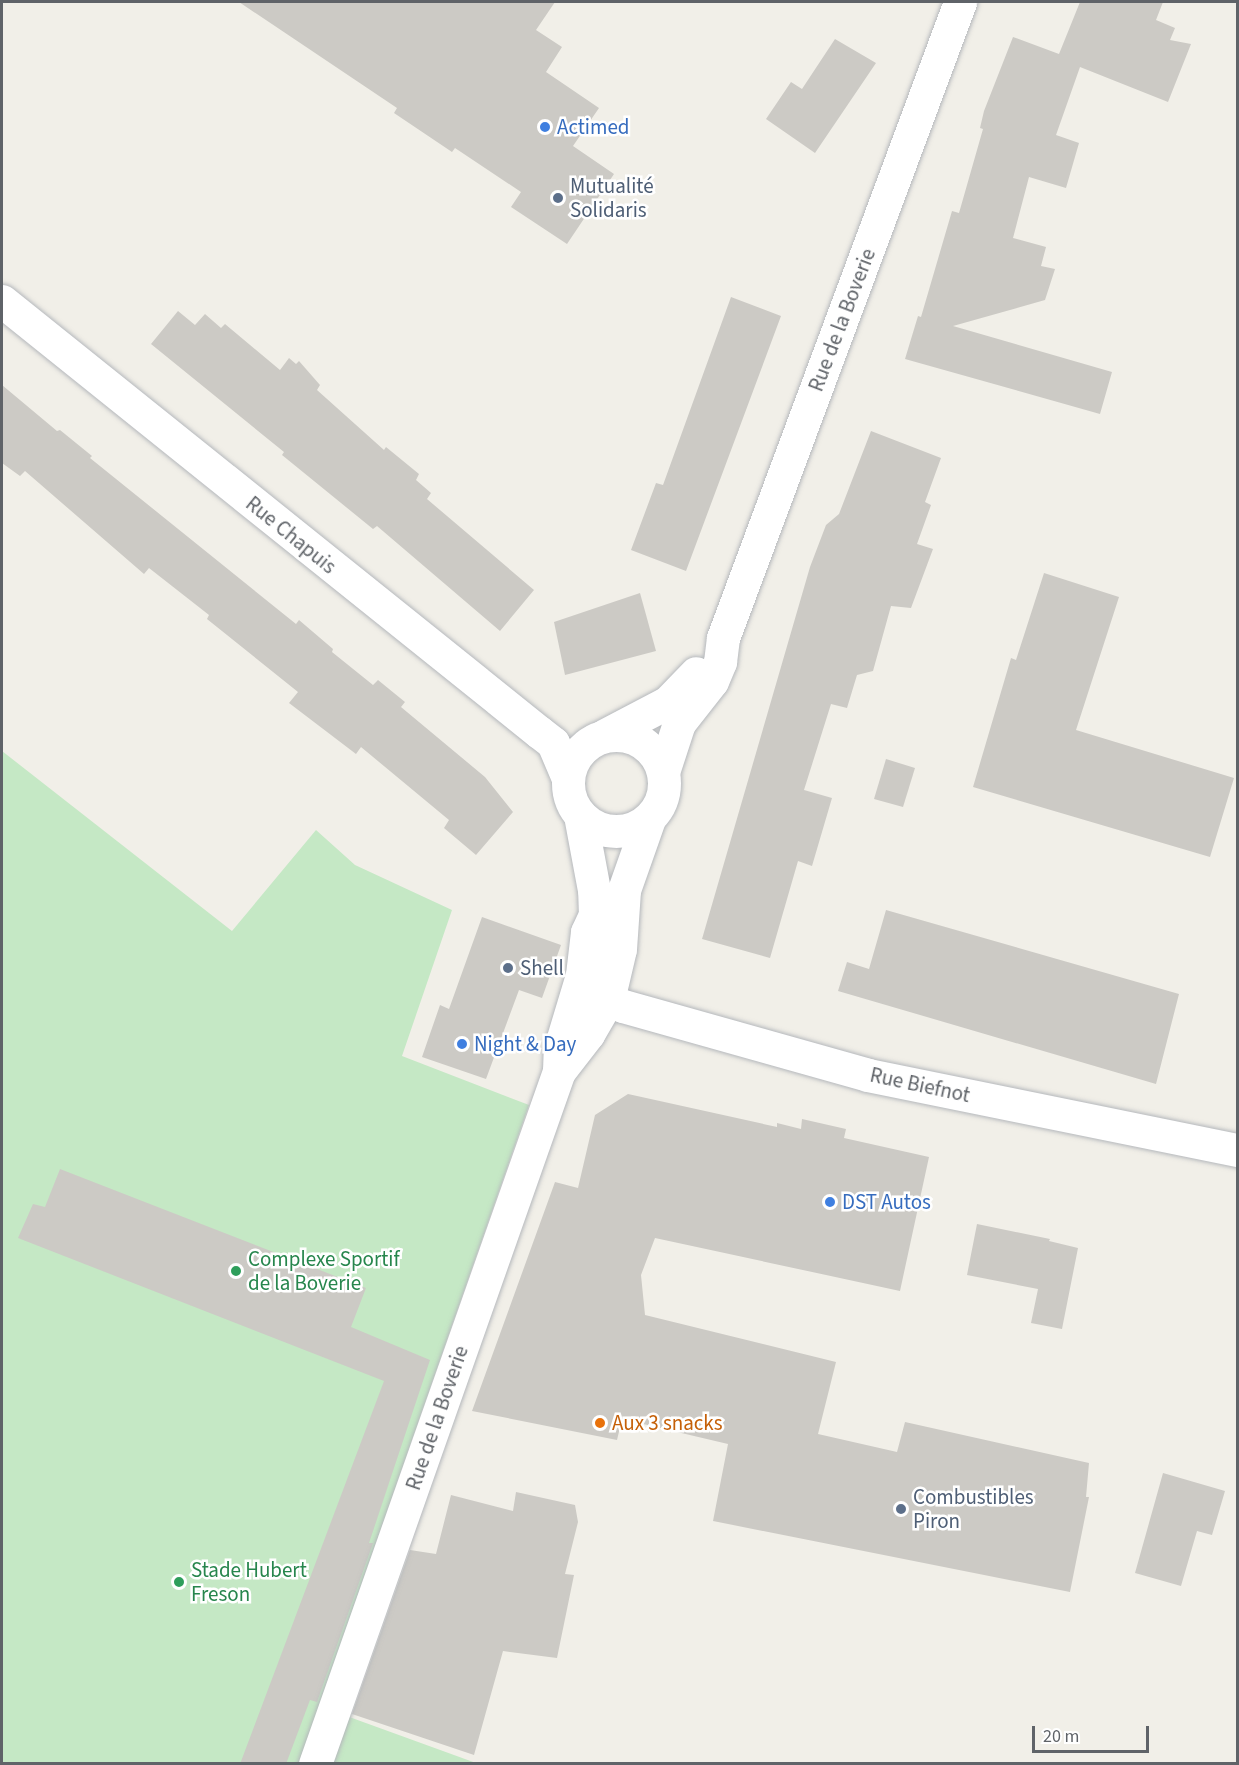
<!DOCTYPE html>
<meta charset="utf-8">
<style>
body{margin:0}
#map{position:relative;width:1239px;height:1765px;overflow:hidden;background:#f1efe8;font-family:"Source Sans 3",sans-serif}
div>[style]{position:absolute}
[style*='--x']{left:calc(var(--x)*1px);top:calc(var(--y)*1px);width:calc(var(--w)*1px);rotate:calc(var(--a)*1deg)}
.green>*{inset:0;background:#c5e8c5}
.building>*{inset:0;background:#cccac5}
.roads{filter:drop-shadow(0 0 2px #b5b8bc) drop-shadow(0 0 2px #b5b8bc)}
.minor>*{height:33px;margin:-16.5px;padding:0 16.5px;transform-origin:16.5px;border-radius:16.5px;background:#fff}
.tertiary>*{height:33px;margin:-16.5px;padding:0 16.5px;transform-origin:16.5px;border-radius:16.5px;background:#fff}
.tertiary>.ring{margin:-16.5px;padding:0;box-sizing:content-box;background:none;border:33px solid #fff;border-radius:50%}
.dots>*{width:16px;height:16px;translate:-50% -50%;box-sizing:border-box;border:3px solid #fff;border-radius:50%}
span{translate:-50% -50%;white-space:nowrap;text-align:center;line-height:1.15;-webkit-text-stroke:5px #fff;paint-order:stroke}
.shop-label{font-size:21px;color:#366cbe}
.left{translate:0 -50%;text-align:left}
.service-label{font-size:21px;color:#4e5e75}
.street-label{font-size:21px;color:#5f6368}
.leisure-label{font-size:21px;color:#27864d}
.food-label{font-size:21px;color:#c56008}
.frame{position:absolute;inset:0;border:3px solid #5f6368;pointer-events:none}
.scale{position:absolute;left:1032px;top:1726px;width:117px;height:27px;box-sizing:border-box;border:3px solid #5f6368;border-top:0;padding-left:8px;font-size:18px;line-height:21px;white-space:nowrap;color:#5f6368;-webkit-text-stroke:4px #fff;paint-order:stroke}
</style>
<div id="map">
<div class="green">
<i style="clip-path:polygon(2px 751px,232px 931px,316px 830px,355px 865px,452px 910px,402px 1056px,529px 1105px,319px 1706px,476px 1763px,2px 1763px)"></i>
</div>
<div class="building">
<i style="clip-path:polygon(239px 2px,555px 2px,536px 30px,562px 47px,546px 72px,599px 108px,573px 146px,614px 174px,567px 244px,511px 207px,521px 192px,455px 148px,452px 152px,394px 113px,397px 108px)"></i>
<i style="clip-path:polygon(1080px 2px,1163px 2px,1156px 20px,1175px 28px,1170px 40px,1191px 44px,1168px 102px,1080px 67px,1056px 135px,1079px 143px,1066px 188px,1029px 177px,1013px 238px,1046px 247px,1041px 266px,1055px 269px,1045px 300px,953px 326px,1112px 372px,1100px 414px,905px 359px,918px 316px,921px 317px,952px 211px,959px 213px,983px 129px,980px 128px,984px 111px,1013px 37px,1059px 54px)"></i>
<i style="clip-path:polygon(835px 39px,876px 63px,815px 153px,766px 119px,791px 82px,802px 89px)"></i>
<i style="clip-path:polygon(731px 297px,781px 316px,686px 571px,631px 550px,656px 483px,663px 485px)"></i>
<i style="clip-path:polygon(178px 311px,195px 325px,205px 314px,221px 328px,225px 324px,280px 370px,289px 358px,296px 364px,299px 361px,320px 385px,317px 390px,384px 450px,386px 447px,419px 474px,416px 480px,431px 493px,427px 499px,534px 590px,500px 631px,377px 526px,373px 529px,282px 455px,284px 452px,151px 344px)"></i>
<i style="clip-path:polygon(2px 385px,57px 431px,60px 430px,92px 456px,90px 458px,296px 624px,299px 620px,333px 649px,332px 652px,373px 685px,378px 680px,405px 702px,401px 707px,485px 777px,513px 812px,476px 855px,444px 828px,449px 820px,361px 747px,356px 754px,289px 703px,298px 692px,207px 619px,209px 615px,149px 568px,144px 574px,25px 471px,20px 476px,2px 463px)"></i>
<i style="clip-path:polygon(871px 431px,941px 458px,925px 502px,931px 505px,917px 544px,933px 549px,911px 608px,891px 606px,873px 671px,857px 675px,847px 708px,831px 704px,804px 790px,832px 798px,812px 866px,798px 861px,770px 958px,702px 939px,810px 567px,826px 525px,839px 514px)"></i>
<i style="clip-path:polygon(1044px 573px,1119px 597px,1076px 730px,1234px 778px,1210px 857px,973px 787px,1011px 658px,1016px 660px)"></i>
<i style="clip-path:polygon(640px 593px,656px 651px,565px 675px,554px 622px)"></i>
<i style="clip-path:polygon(886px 759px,915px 768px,903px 807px,874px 799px)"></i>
<i style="clip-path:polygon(886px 910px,1179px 994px,1156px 1084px,838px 991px,847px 962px,869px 969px)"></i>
<i style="clip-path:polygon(482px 917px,561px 945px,542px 998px,519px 990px,486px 1079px,422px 1057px,440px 1005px,449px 1009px)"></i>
<i style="clip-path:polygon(628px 1094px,777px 1127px,777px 1123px,801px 1129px,802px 1119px,846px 1129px,844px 1138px,929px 1157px,900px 1291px,655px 1238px,641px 1275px,645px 1315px,836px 1362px,818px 1434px,897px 1452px,905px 1422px,1089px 1463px,1086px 1497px,1089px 1497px,1070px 1592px,713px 1521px,728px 1444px,622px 1419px,617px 1440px,472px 1411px,555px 1182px,578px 1188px,595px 1115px)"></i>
<i style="clip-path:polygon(60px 1169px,366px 1288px,351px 1327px,430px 1360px,369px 1543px,373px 1543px,317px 1702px,310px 1700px,286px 1764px,240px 1764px,384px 1381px,18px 1238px,33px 1204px,45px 1207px)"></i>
<i style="clip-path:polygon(977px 1224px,1050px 1239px,1049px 1241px,1078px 1248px,1062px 1329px,1031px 1323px,1038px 1289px,967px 1275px)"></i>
<i style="clip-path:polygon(1163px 1473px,1225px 1491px,1212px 1535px,1197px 1531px,1181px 1586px,1135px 1573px)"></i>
<i style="clip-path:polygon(516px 1492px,575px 1505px,578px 1522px,565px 1574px,574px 1575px,557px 1658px,503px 1651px,474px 1755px,352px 1714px,410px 1550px,436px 1554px,451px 1495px,513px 1511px)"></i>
</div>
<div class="roads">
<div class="minor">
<i style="--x:595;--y:915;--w:22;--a:68"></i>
<i style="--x:603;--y:935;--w:39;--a:97"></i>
<i style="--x:598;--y:974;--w:13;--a:77"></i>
<i style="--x:601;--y:987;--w:15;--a:62"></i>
<i style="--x:608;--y:1000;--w:16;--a:22"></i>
<i style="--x:623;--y:1006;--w:255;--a:15.7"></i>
<i style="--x:868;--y:1075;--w:378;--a:11.5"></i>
</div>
<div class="tertiary">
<i style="--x:2;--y:301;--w:689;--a:38.75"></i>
<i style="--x:539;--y:732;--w:18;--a:38"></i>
<i style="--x:553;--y:743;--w:38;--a:67"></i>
<i class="ring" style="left:568px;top:735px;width:63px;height:63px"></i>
<i style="--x:605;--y:735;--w:71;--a:-27.6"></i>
<i style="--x:668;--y:702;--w:40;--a:-46"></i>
<i style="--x:663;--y:772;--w:52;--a:-71.9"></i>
<i style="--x:679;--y:723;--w:53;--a:-51.8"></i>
<i style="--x:712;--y:681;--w:21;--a:-67"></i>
<i style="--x:720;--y:662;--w:24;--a:-83"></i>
<i style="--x:723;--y:638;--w:679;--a:-69.56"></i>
<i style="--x:560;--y:1070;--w:46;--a:-52.1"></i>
<i style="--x:588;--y:1034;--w:39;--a:-60"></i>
<i style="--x:608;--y:1000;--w:52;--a:-76.8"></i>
<i style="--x:620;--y:949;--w:59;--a:-86.1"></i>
<i style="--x:624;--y:890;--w:75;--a:-70.6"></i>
<i style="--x:315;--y:1764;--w:735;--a:-70.6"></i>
<i style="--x:559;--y:1071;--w:23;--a:-88"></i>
<i style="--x:560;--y:1048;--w:76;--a:-73.2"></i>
<i style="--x:582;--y:975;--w:43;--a:-83.4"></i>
<i style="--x:587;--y:932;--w:19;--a:-65"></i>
<i style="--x:595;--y:915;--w:25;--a:-92"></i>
<i style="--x:594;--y:890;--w:76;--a:-100.6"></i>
</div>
</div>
<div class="dots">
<i style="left:545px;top:127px;background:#3f7fe0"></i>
<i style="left:558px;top:198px;background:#5c6f8a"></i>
<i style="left:508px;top:968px;background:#5c6f8a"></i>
<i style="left:462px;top:1044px;background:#3f7fe0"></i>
<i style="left:830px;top:1202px;background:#3f7fe0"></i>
<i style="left:236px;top:1271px;background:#2e9e5b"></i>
<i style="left:600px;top:1423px;background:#e8710a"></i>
<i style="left:901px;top:1509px;background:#5c6f8a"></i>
<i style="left:179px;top:1582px;background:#2e9e5b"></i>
</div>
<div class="shop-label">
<span class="left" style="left:557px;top:127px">Actimed</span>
<span class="left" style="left:474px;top:1044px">Night &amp; Day</span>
<span class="left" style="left:842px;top:1202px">DST Autos</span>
</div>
<div class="service-label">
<span class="left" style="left:570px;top:198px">Mutualité<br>Solidaris</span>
<span class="left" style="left:520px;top:968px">Shell</span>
<span class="left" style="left:913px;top:1509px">Combustibles<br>Piron</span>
</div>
<div class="street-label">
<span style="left:842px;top:320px;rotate:-69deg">Rue de la Boverie</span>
<span style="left:291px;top:535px;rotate:39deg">Rue Chapuis</span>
<span style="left:920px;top:1085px;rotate:12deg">Rue Biefnot</span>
<span style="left:437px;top:1418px;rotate:-71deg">Rue de la Boverie</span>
</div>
<div class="leisure-label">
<span class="left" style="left:248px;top:1271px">Complexe Sportif<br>de la Boverie</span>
<span class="left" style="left:191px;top:1582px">Stade Hubert<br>Freson</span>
</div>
<div class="food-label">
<span class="left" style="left:612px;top:1423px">Aux 3 snacks</span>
</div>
<div class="frame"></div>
<div class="scale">20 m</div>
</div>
